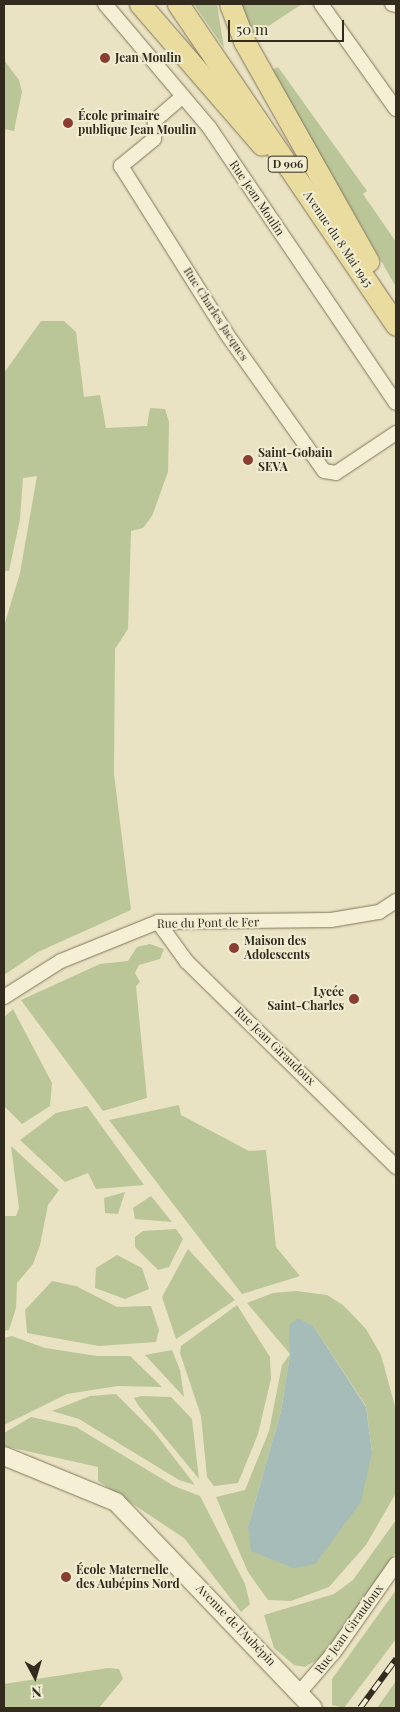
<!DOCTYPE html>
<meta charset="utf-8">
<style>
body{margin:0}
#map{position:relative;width:400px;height:1712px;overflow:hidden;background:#e9e3c3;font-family:"Playfair Display",serif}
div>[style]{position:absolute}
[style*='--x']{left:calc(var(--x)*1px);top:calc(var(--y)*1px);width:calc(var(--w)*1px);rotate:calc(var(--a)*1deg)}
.green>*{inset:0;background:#bac698}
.water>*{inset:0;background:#a5bcb9}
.roads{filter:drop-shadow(0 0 1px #81755c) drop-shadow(0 0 1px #81755c)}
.minor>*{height:14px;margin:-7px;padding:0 7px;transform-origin:7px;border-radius:7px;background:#f5f0d5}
.tertiary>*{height:18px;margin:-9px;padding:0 9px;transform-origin:9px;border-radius:9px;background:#f5f0d5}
.primary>*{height:21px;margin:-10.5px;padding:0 10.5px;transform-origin:10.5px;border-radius:10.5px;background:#e9dc9e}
.rail>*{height:5.5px;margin-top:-2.75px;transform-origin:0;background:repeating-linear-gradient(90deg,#f1edd2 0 11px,#332b1e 0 22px);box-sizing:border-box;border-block:1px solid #332b1e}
.dots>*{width:14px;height:14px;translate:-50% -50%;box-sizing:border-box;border:2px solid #f1edd2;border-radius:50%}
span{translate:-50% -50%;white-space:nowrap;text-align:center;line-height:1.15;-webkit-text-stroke:4px #f1edd2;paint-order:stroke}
.shield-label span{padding:1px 4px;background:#f1edd2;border:1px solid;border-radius:4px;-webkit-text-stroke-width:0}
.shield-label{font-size:11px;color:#332b1e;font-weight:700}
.poi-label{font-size:12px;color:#332b1e;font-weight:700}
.left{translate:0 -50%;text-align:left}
.right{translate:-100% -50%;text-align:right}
.street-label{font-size:12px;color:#332b1e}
.frame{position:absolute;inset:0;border:5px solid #332b1e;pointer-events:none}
.north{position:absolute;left:10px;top:1652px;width:50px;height:50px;-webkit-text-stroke:4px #f1edd2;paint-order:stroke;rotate:174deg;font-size:14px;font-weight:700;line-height:20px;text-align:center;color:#332b1e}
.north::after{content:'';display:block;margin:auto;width:18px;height:22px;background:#332b1e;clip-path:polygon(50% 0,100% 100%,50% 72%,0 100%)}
.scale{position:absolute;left:228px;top:20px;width:116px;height:22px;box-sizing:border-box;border:2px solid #332b1e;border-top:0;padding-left:6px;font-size:15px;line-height:18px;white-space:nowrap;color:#332b1e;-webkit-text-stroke:4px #f1edd2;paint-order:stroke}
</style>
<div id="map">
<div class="green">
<i style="clip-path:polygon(194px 4px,217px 4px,224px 48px)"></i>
<i style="clip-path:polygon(240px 4px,302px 4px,252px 37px)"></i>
<i style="clip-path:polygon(4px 60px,19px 80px,22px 92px,14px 131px,4px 129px)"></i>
<i style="clip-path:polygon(278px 67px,367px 191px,363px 194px,396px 242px,396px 287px,272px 70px)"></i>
<i style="clip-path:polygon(41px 321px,64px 321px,76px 332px,84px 397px,100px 395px,106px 428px,147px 426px,150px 408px,165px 409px,169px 422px,168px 472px,152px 516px,143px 528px,131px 531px,128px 629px,115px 649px,114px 774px,131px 910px,38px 952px,4px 975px,4px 626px,20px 573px,37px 476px,23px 478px,20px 519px,9px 571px,4px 571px,4px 373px)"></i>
<i style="clip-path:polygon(150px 944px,164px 949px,160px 959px,139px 965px,135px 973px,140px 982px,136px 986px,147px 1098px,103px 1111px,21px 1000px,100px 964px,128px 961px,137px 947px)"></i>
<i style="clip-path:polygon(13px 1009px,52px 1083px,50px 1106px,22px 1124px,5px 1107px,4px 1100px,4px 1017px)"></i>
<i style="clip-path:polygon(179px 1105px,181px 1115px,249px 1151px,266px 1150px,276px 1247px,300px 1276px,242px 1294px,109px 1120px)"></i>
<i style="clip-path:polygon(87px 1106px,144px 1185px,96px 1189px,88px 1173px,65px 1182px,20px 1140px,56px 1113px)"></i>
<i style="clip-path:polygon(11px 1146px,59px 1190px,48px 1205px,40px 1245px,33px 1264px,17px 1283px,16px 1308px,9px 1330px,4px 1331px,4px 1216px,16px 1216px,19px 1208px)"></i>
<i style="clip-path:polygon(125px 1192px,118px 1214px,105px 1213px,104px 1198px)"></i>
<i style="clip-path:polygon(151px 1196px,172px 1222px,135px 1219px,133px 1208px)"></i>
<i style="clip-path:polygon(176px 1229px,183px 1239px,169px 1267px,158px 1270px,135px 1247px,135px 1237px,143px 1231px)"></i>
<i style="clip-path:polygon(188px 1249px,235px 1300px,176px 1339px,162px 1297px)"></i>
<i style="clip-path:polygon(117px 1255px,142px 1268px,149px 1289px,125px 1299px,95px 1288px,96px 1268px)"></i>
<i style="clip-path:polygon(52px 1281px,76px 1286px,117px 1307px,151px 1306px,159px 1330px,156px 1342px,99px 1346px,27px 1333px,25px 1310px)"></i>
<i style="clip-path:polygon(evenodd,296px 1291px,327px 1295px,343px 1305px,366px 1329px,381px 1355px,396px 1410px,396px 1493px,366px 1545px,329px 1587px,291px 1601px,268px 1600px,248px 1572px,216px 1497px,245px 1490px,269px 1431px,282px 1365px,290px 1354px,247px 1303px,273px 1293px,296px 1291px,314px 1327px,366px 1406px,372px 1452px,248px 1527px,281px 1411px,290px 1354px,314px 1327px)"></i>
<i style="clip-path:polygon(237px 1305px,270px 1357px,271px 1379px,258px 1434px,238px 1483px,214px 1486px,207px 1477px,201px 1416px,180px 1353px,181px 1346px)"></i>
<i style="clip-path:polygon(12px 1336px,45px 1348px,97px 1356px,130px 1356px,162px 1387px,118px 1386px,67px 1394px,4px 1425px,4px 1338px)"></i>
<i style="clip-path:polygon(172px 1350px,180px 1370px,184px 1397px,145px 1355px)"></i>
<i style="clip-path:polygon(116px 1394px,155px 1433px,195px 1485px,179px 1480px,79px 1419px,52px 1411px,90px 1396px)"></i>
<i style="clip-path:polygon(141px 1396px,171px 1397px,192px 1419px,199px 1479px,138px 1405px,134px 1398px)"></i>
<i style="clip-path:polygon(31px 1417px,76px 1427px,174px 1486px,200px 1496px,245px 1584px,250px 1604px,241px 1612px,184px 1538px,98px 1481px,98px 1467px,4px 1446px,4px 1433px)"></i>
<i style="clip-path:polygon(396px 1520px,396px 1552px,322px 1657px,305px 1667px,294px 1665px,274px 1648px,264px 1615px,334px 1594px,353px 1580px)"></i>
<i style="clip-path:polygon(396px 1590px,396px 1639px,344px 1708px,332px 1705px,332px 1679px)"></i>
<i style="clip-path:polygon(108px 1668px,119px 1669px,123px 1679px,99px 1708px,4px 1708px,4px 1684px)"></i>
<i style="clip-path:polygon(396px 1681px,396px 1708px,377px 1708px)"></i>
</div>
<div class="water">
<i style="clip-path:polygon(298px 1318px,314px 1327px,366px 1407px,372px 1452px,361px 1502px,315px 1564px,293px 1568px,251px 1551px,248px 1527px,281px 1411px,290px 1354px,289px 1325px)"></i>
</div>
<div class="roads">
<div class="minor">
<i style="--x:105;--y:4;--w:161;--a:49.8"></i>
<i style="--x:209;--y:127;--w:333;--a:55.9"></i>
<i style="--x:321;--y:4;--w:129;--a:54.5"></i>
<i style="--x:392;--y:4;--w:4;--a:14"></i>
<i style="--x:183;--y:96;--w:37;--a:139"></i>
<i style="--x:155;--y:120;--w:19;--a:93"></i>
<i style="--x:154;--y:139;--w:43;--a:140.7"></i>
<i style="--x:121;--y:166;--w:197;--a:57.8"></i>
<i style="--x:226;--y:333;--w:169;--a:54.6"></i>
<i style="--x:324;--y:471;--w:12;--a:9"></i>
<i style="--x:336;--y:473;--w:72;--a:-33.7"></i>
<i style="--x:158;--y:922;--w:49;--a:54.1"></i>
<i style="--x:187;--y:962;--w:293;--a:44.4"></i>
<i style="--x:4;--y:997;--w:67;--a:-32.3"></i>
<i style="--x:61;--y:961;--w:105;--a:-21.9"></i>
<i style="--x:158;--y:922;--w:173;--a:-0.7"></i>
<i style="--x:331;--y:920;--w:49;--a:-9.5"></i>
<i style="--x:379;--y:912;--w:20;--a:-33"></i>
<i style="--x:299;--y:1693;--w:55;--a:-49.4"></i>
<i style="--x:335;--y:1651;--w:106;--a:-55"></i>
</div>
<div class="tertiary">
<i style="--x:4;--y:1456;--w:121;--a:22.3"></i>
<i style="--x:116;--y:1502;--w:285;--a:46.3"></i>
</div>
<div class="primary">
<i style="--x:140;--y:4;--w:186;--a:49.1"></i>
<i style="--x:178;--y:4;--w:388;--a:55.8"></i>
<i style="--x:230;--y:4;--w:40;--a:69"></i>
<i style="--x:244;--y:41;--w:253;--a:60.6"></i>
</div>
</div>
<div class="rail">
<i style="--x:360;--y:1708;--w:61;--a:-53.7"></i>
</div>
<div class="dots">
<i style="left:105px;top:58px;background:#8a3e32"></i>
<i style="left:68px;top:123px;background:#8a3e32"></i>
<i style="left:248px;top:460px;background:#8a3e32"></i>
<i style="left:234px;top:948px;background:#8a3e32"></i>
<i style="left:354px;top:999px;background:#8a3e32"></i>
<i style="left:66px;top:1577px;background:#8a3e32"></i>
</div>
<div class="shield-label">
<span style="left:288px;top:164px">D 906</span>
</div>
<div class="poi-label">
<span class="left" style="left:115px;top:58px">Jean Moulin</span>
<span class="left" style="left:78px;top:123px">École primaire<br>publique Jean Moulin</span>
<span class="left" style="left:258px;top:460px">Saint-Gobain<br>SEVA</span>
<span class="left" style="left:244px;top:948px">Maison des<br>Adolescents</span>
<span class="right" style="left:344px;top:999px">Lycée<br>Saint-Charles</span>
<span class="left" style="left:76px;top:1577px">École Maternelle<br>des Aubépins Nord</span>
</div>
<div class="street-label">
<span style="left:257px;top:198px;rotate:56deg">Rue Jean Moulin</span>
<span style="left:338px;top:239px;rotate:56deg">Avenue du 8 Mai 1945</span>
<span style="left:216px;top:314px;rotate:57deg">Rue Charles Jacques</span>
<span style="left:208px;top:923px;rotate:-1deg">Rue du Pont de Fer</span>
<span style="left:275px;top:1046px;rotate:44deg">Rue Jean Giraudoux</span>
<span style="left:236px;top:1625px;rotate:46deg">Avenue de l'Aubépin</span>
<span style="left:349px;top:1629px;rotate:-54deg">Rue Jean Giraudoux</span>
</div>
<div class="frame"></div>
<div class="north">N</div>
<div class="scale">50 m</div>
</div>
